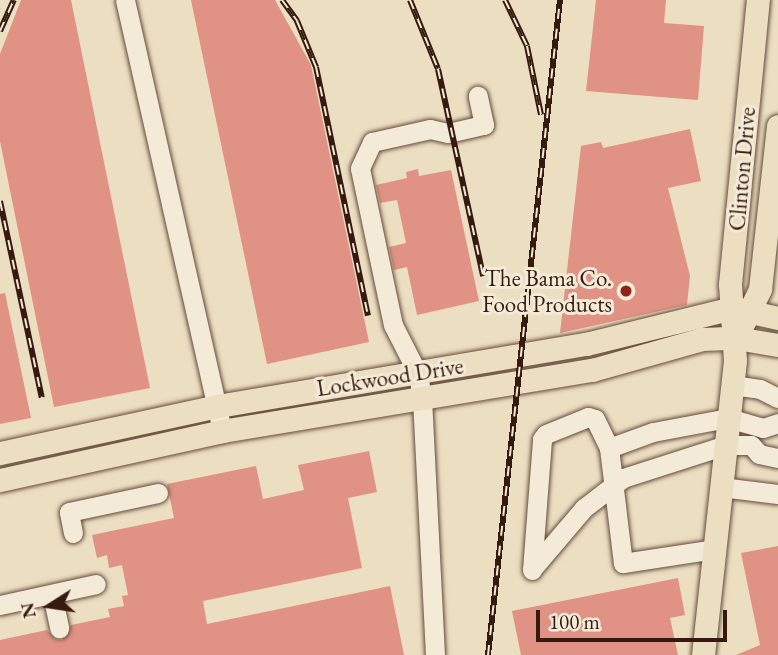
<!DOCTYPE html>
<style>
body{margin:0}
#map{position:relative;width:778px;height:655px;overflow:hidden;background:#ecdec1;font-family:"EB Garamond",serif}
div>[style]{position:absolute}
[style*='--x']{left:calc(var(--x)*1px);top:calc(var(--y)*1px);width:calc(var(--w)*1px);rotate:calc(var(--a)*1deg)}
.building>*{inset:0;background:#e09285}
.roads{filter:drop-shadow(0 0 2px #644b3c) drop-shadow(0 0 2px #644b3c)}
.minor>*{height:19px;margin:-9.5px;padding:0 9.5px;transform-origin:9.5px;border-radius:9.5px;background:#f3ead7}
.major>*{height:23px;margin:-11.5px;padding:0 11.5px;transform-origin:11.5px;border-radius:11.5px;background:#ecdec1}
.rail>*{height:6px;margin-top:-3px;transform-origin:0;background:repeating-linear-gradient(90deg,#f3ead7 0 10px,#371a0f 0 20px);box-sizing:border-box;border-block:2px solid #371a0f}
.dots>*{width:19px;height:19px;translate:-50% -50%;box-sizing:border-box;border:4px solid #f3ead7;border-radius:50%}
span{translate:-50% -50%;white-space:nowrap;text-align:center;line-height:1.15;-webkit-text-stroke:6px #f3ead7;paint-order:stroke}
.street-label{font-size:23px;color:#371a0f}
.poi-label{font-size:23px;color:#371a0f}
.right{translate:-100% -50%;text-align:right}
.north{position:absolute;left:14px;top:571px;width:70px;height:70px;-webkit-text-stroke:5px #f3ead7;paint-order:stroke;rotate:258deg;font-size:19px;font-weight:700;line-height:28px;text-align:center;color:#371a0f}
.north::after{content:'';display:block;margin:auto;width:24px;height:32px;background:#371a0f;clip-path:polygon(50% 0,100% 100%,50% 72%,0 100%)}
.scale{position:absolute;left:536px;top:610px;width:191px;height:32px;box-sizing:border-box;border:4px solid #371a0f;border-top:0;padding-left:9px;font-size:21px;line-height:24px;white-space:nowrap;color:#371a0f;-webkit-text-stroke:5px #f3ead7;paint-order:stroke}
</style>
<div id="map">
<div class="building">
<i style="clip-path:polygon(21px 0,71px 0,150px 388px,54px 407px,0 141px,0 54px)"></i>
<i style="clip-path:polygon(191px 0,275px 0,311px 65px,369px 342px,267px 364px)"></i>
<i style="clip-path:polygon(596px 0,666px 0,664px 23px,704px 26px,698px 100px,586px 91px)"></i>
<i style="clip-path:polygon(690px 129px,701px 181px,668px 188px,690px 276px,687px 305px,560px 333px,581px 146px,601px 142px,603px 148px)"></i>
<i style="clip-path:polygon(418px 169px,419px 176px,451px 170px,479px 301px,417px 315px,407px 267px,394px 270px,389px 247px,406px 243px,397px 200px,380px 203px,376px 185px,407px 178px,406px 172px)"></i>
<i style="clip-path:polygon(5px 293px,31px 418px,0 424px,0 294px)"></i>
<i style="clip-path:polygon(369px 451px,377px 492px,348px 498px,362px 568px,203px 601px,207px 624px,390px 586px,404px 655px,0 655px,0 640px,47px 630px,55px 639px,62px 640px,71px 625px,110px 617px,108px 609px,124px 606px,122px 596px,128px 595px,122px 565px,109px 568px,107px 555px,97px 558px,92px 535px,174px 518px,167px 484px,256px 466px,263px 499px,304px 490px,298px 465px)"></i>
<i style="clip-path:polygon(778px 546px,778px 655px,736px 655px,760px 645px,741px 553px)"></i>
<i style="clip-path:polygon(678px 578px,685px 615px,670px 618px,678px 655px,521px 655px,512px 611px)"></i>
</div>
<div class="roads">
<div class="minor">
<i style="--x:125;--y:0;--w:442;--a:77.3"></i>
<i style="--x:732;--y:385;--w:28;--a:8"></i>
<i style="--x:760;--y:389;--w:20;--a:27"></i>
<i style="--x:609;--y:448;--w:116;--a:83.1"></i>
<i style="--x:623;--y:563;--w:92;--a:-8.7"></i>
<i style="--x:721;--y:487;--w:57;--a:7"></i>
<i style="--x:73;--y:533;--w:21;--a:-101"></i>
<i style="--x:69;--y:512;--w:91;--a:-12.1"></i>
<i style="--x:532;--y:569;--w:80;--a:-49.6"></i>
<i style="--x:584;--y:508;--w:49;--a:-37.6"></i>
<i style="--x:623;--y:478;--w:108;--a:-17.8"></i>
<i style="--x:726;--y:445;--w:25;--a:0"></i>
<i style="--x:751;--y:445;--w:12;--a:48"></i>
<i style="--x:759;--y:454;--w:19;--a:12"></i>
<i style="--x:532;--y:570;--w:131;--a:-85.6"></i>
<i style="--x:542;--y:439;--w:6;--a:-51"></i>
<i style="--x:546;--y:434;--w:45;--a:-22"></i>
<i style="--x:588;--y:417;--w:7;--a:16"></i>
<i style="--x:595;--y:419;--w:32;--a:64"></i>
<i style="--x:609;--y:448;--w:47;--a:-20"></i>
<i style="--x:653;--y:432;--w:76;--a:-10.6"></i>
<i style="--x:728;--y:418;--w:36;--a:16"></i>
<i style="--x:763;--y:428;--w:16;--a:-18"></i>
<i style="--x:52;--y:594;--w:35;--a:78"></i>
<i style="--x:0;--y:605;--w:98;--a:-12.3"></i>
<i style="--x:435;--y:655;--w:256;--a:-92.9"></i>
<i style="--x:422;--y:399;--w:25;--a:-99"></i>
<i style="--x:418;--y:374;--w:55;--a:-117"></i>
<i style="--x:393;--y:325;--w:160;--a:-101.9"></i>
<i style="--x:360;--y:168;--w:29;--a:-65"></i>
<i style="--x:372;--y:142;--w:59;--a:-12.6"></i>
<i style="--x:430;--y:129;--w:18;--a:13"></i>
<i style="--x:448;--y:133;--w:37;--a:-13"></i>
<i style="--x:484;--y:125;--w:30;--a:-102"></i>
</div>
<div class="major">
<i style="--x:744;--y:322;--w:37;--a:-64"></i>
<i style="--x:760;--y:289;--w:164;--a:-83.7"></i>
<i style="--x:0;--y:453;--w:223;--a:-12.2"></i>
<i style="--x:218;--y:406;--w:373;--a:-9.6"></i>
<i style="--x:586;--y:344;--w:151;--a:-13.8"></i>
<i style="--x:733;--y:308;--w:46;--a:12.5"></i>
<i style="--x:0;--y:480;--w:227;--a:-12.4"></i>
<i style="--x:222;--y:431;--w:375;--a:-9.4"></i>
<i style="--x:592;--y:370;--w:114;--a:-15.7"></i>
<i style="--x:702;--y:339;--w:34;--a:-2"></i>
<i style="--x:736;--y:338;--w:43;--a:9.5"></i>
<i style="--x:703;--y:655;--w:296;--a:-83.8"></i>
<i style="--x:735;--y:361;--w:77;--a:-93.7"></i>
<i style="--x:730;--y:284;--w:285;--a:-84.4"></i>
</div>
</div>
<div class="rail">
<i style="--x:282;--y:0;--w:26;--a:54"></i>
<i style="--x:297;--y:21;--w:50;--a:67.6"></i>
<i style="--x:316;--y:67;--w:254;--a:78.2"></i>
<i style="--x:410;--y:0;--w:74;--a:67.9"></i>
<i style="--x:438;--y:69;--w:212;--a:77.7"></i>
<i style="--x:505;--y:0;--w:51;--a:64.4"></i>
<i style="--x:527;--y:46;--w:70;--a:78.5"></i>
<i style="--x:0;--y:31;--w:34;--a:-66"></i>
<i style="--x:0;--y:201;--w:201;--a:78"></i>
<i style="--x:488;--y:655;--w:659;--a:-83.73"></i>
</div>
<div class="dots">
<i style="left:626px;top:291px;background:#8f2418"></i>
</div>
<div class="street-label">
<span style="left:742px;top:169px;rotate:-85deg">Clinton Drive</span>
<span style="left:390px;top:377px;rotate:-9deg">Lockwood Drive</span>
</div>
<div class="poi-label">
<span class="right" style="left:612px;top:291px">The Bama Co.<br>Food Products</span>
</div>
<div class="north">N</div>
<div class="scale">100 m</div>
</div>
